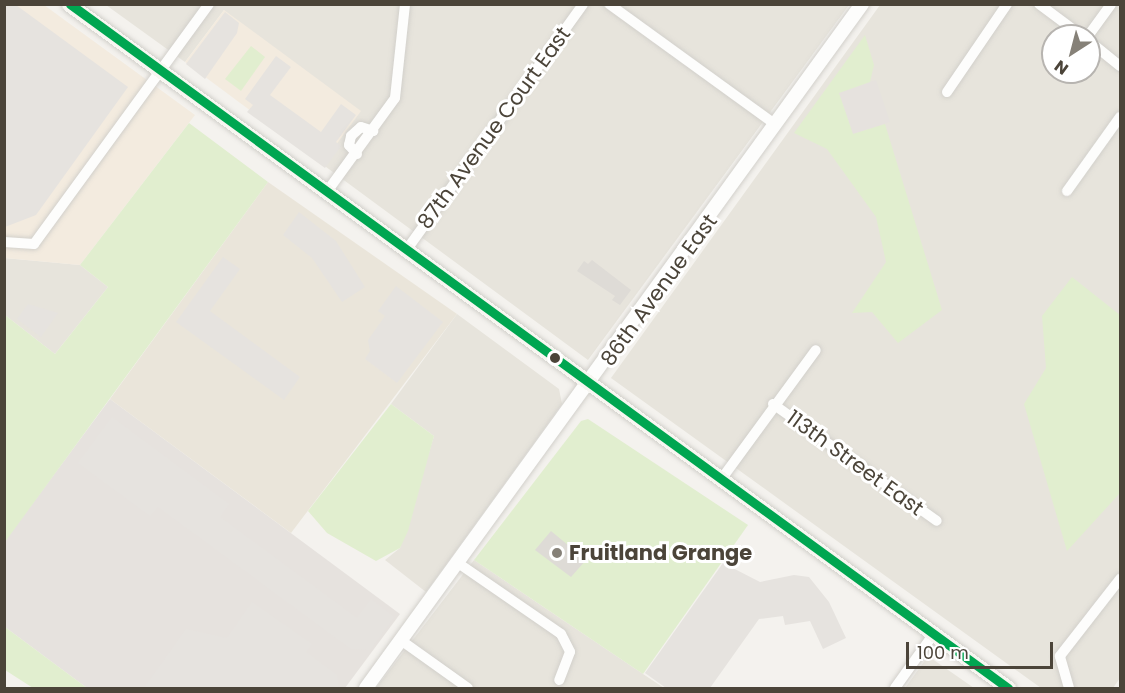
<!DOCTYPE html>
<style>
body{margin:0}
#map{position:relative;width:1125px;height:693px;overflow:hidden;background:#f4f2ee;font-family:Poppins,sans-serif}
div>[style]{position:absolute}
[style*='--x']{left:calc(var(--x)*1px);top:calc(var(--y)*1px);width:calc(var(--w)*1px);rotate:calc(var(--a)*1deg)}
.residential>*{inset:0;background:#e7e4dc}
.commercial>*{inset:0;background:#f3ebdf}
.industrial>*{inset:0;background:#e6e2de}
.education>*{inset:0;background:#eae5da}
.green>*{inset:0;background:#e1eecf}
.parking>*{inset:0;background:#e6e3df}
.building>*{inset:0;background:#dedbd6}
.roads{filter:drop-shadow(0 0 2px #d2d0cb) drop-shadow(0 0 2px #d2d0cb)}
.minor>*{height:10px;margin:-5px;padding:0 5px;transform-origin:5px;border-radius:5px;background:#fdfdfc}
.tertiary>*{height:14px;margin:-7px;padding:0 7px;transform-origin:7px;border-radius:7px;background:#fdfdfc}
.secondary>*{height:15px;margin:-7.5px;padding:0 7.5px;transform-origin:7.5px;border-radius:7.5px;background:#f7f6f1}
.bus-1>*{height:9px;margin:-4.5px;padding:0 4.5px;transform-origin:4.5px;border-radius:4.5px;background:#00a651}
.dots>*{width:16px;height:16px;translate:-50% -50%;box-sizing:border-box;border:3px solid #fff;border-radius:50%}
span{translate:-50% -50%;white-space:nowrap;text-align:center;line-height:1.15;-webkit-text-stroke:6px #fff;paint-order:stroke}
.street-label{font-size:21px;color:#4b4439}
.poi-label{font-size:21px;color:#4b4439;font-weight:700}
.left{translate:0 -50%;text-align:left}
.frame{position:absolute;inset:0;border:6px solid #4b4439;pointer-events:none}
.north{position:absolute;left:1041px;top:24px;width:60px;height:60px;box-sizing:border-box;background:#fff;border:2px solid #b7b4b0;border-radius:50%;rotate:216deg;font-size:16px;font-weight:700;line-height:24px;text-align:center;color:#4b4439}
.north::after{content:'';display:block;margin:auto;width:21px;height:27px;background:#868178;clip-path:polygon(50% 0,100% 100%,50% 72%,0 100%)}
.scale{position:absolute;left:906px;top:642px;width:147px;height:27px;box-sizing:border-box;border:3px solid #4b4439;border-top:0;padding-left:8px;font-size:18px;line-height:21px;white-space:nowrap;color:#4b4439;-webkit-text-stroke:4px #fff;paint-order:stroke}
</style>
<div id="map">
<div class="residential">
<i style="clip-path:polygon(106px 5px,849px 5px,588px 360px,322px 164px,224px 10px,185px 62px)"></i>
<i style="clip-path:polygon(evenodd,880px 5px,1120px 5px,1120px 678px,1113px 688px,1041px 688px,611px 378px,880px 5px,1053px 36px,1089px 36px,1089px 72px,1053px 72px,1053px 36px)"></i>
<i style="clip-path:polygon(4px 258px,80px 265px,108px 287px,55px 354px,5px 315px)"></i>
<i style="clip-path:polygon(457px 314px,559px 389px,562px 404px,426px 592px,385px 560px,400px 548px,434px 436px,391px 404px)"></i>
<i style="clip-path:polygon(474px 560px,643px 674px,664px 688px,376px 688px)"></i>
<i style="clip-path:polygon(928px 656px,974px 688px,905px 688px)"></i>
</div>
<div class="commercial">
<i style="clip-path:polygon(4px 5px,44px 5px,195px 115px,80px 265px,5px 258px)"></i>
<i style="clip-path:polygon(224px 10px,361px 111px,322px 164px,185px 62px)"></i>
</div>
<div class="industrial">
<i style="clip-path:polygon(876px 80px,890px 122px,853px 134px,839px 93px)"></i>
<i style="clip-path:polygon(110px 399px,400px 614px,345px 688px,87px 688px,5px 627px,4px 542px)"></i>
</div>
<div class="education">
<i style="clip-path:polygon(268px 182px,457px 314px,291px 533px,110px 399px)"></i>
</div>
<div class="green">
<i style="clip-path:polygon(865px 35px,874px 65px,870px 82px,839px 93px,853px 134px,885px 124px,942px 310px,898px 343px,872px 312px,852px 313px,886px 262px,876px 217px,827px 149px,794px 133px)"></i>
<i style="clip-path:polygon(251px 46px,265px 57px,241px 91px,225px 79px)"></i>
<i style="clip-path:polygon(189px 123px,268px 182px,5px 542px,5px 315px,55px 354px,108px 287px,80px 265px)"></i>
<i style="clip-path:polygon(1072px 277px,1120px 315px,1120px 493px,1067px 551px,1024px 404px,1046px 368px,1042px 316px)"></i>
<i style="clip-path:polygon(391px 404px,434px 436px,408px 531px,400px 548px,376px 561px,327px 533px,308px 511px)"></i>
<i style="clip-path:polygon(588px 419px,748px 525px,643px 674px,474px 560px,581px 421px)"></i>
<i style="clip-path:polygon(5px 627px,87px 688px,33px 688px,5px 670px)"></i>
</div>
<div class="parking">
<i style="clip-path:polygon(4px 5px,16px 5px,128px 87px,36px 215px,5px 227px)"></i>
<i style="clip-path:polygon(225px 12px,239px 23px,237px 33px,205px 79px,186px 64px)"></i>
<i style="clip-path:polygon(276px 56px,291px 67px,270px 95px,321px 132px,341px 104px,356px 115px,336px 142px,341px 146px,325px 168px,247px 112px,253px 105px,245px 99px)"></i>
<i style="clip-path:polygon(299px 212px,336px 241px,365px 287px,342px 302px,312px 258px,283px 235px)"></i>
<i style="clip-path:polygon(223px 257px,240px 269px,210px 311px,300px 377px,284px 400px,176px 322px)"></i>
<i style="clip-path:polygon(396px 286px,443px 322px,397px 383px,365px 359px,370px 351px,368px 340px,385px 316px,378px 311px)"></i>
<i style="clip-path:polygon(28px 304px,58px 313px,41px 337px,17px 319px)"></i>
<i style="clip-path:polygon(112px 417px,229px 504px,220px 517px,357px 618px,371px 599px,394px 617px,370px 650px,351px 649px,158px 507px,150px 516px,78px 463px)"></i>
<i style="clip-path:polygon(723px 563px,760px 582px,794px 575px,809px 577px,829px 602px,846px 638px,823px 649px,810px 621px,785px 625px,783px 616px,759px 619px,710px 688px,666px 688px,645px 673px)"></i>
<i style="clip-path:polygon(252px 602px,312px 644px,306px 652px,337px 675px,339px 688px,144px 688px,186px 629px,227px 638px)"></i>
</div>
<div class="building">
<i style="clip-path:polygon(592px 260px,631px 290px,620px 305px,612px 300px,615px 296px,577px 271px,584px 261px,588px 264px)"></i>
<i style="clip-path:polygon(551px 531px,586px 560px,571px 577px,535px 550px)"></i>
</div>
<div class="roads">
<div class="minor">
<i style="--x:609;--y:4;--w:206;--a:35.9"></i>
<i style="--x:1039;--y:4;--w:54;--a:36.7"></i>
<i style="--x:1088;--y:36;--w:39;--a:-54"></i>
<i style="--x:1089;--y:41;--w:40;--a:39"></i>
<i style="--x:947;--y:92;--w:107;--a:-55.7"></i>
<i style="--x:357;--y:154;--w:12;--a:-132"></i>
<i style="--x:349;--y:145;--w:9;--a:-77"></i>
<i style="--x:351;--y:136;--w:13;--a:-42"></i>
<i style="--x:361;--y:127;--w:13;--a:18"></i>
<i style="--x:1067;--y:191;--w:91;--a:-54.4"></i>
<i style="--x:326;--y:193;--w:117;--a:-54"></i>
<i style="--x:395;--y:98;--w:95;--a:-83.9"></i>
<i style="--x:4;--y:242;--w:30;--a:4"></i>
<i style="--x:34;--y:244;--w:297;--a:-53.9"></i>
<i style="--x:405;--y:252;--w:305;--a:-54.3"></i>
<i style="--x:773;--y:404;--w:201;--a:35.5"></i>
<i style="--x:720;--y:481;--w:162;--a:-53.8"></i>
<i style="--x:458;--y:563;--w:125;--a:34.6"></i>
<i style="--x:561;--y:634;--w:20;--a:63"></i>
<i style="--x:570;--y:652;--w:30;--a:111"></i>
<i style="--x:402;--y:641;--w:81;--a:35.5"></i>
<i style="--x:895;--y:688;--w:65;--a:-54.4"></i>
<i style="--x:1069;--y:688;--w:33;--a:-106"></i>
<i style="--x:1060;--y:656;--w:98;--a:-52.1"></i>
</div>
<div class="tertiary">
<i style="--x:366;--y:688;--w:845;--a:-54.05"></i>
</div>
<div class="secondary">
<i style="--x:69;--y:4;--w:1162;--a:36.07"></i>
</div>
</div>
<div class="bus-1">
<i style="--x:70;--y:4;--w:1161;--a:36.1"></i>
</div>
<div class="dots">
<i style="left:555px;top:358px;background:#4b4439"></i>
<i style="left:557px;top:553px;background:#868178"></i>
</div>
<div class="street-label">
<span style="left:494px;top:128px;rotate:-54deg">87th Avenue Court East</span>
<span style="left:659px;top:290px;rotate:-54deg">86th Avenue East</span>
<span style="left:855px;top:463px;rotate:36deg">113th Street East</span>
</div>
<div class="poi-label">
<span class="left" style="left:569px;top:553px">Fruitland Grange</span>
</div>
<div class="frame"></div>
<div class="north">N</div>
<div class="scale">100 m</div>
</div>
